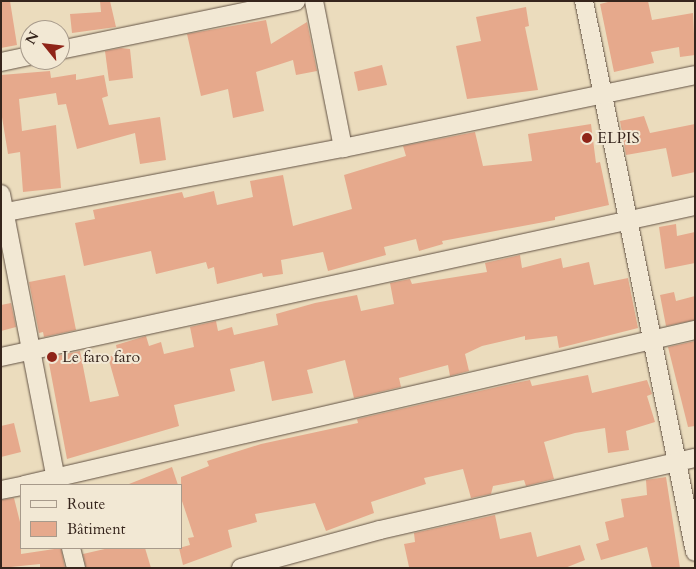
<!DOCTYPE html>
<meta charset="utf-8">
<style>
body{margin:0}
#map{position:relative;width:696px;height:569px;overflow:hidden;background:#ebdcbd;font-family:Cardo,serif}
div>[style]{position:absolute}
[style*='--x']{left:calc(var(--x)*1px);top:calc(var(--y)*1px);width:calc(var(--w)*1px);rotate:calc(var(--a)*1deg)}
.building>*{inset:0;background:#e6a98c}
.roads{filter:drop-shadow(0 0 1px #635345) drop-shadow(0 0 1px #635345)}
.minor>*{height:18px;margin:-9px;padding:0 9px;transform-origin:9px;border-radius:9px;background:#f2e8d4}
.dots>*{width:14px;height:14px;translate:-50% -50%;box-sizing:border-box;border:2px solid #f2e8d4;border-radius:50%}
span{translate:-50% -50%;white-space:nowrap;text-align:center;line-height:1.15;-webkit-text-stroke:4px #f2e8d4;paint-order:stroke}
.poi-label{font-size:16px;color:#36251d}
.left{translate:0 -50%;text-align:left}
.frame{position:absolute;inset:0;border:2px solid #36251d;pointer-events:none}
.legend{position:absolute;left:20px;top:484px;width:162px;height:65px;box-sizing:border-box;background:#f2e8d4;border:1px solid #a79a8b;margin:0;padding:6px 9px;list-style:none;font-size:15px;color:#36251d}
.legend li{display:flex;align-items:center;gap:10px;height:25px}
.legend b{width:25px;border:1px solid #a79a8b}
.north{position:absolute;left:20px;top:20px;width:50px;height:50px;box-sizing:border-box;background:#f2e8d4;border:1px solid #a79a8b;border-radius:50%;rotate:299deg;font-size:14px;font-weight:700;line-height:20px;text-align:center;color:#36251d}
.north::after{content:'';display:block;margin:auto;width:18px;height:22px;background:#8f2418;clip-path:polygon(50% 0,100% 100%,50% 72%,0 100%)}
</style>
<div id="map">
<div class="building">
<i style="clip-path:polygon(1px 1px,10px 1px,17px 45px,1px 48px)"></i>
<i style="clip-path:polygon(100px 1px,110px 1px,116px 27px,72px 33px,70px 14px,101px 12px)"></i>
<i style="clip-path:polygon(612px 1px,648px 1px,652px 20px,693px 13px,695px 55px,680px 57px,679px 47px,651px 52px,654px 63px,614px 72px,600px 4px)"></i>
<i style="clip-path:polygon(526px 7px,529px 26px,525px 27px,538px 90px,467px 99px,456px 46px,481px 41px,476px 17px)"></i>
<i style="clip-path:polygon(266px 20px,271px 44px,307px 22px,317px 71px,296px 75px,293px 60px,256px 72px,264px 111px,233px 118px,228px 89px,201px 96px,187px 34px)"></i>
<i style="clip-path:polygon(121px 48px,130px 49px,133px 78px,109px 81px,105px 51px)"></i>
<i style="clip-path:polygon(382px 65px,387px 85px,358px 91px,354px 72px)"></i>
<i style="clip-path:polygon(50px 71px,51px 78px,76px 74px,76px 80px,104px 75px,108px 96px,102px 98px,109px 125px,160px 117px,166px 160px,140px 164px,135px 133px,77px 149px,66px 104px,58px 105px,56px 93px,19px 99px,22px 131px,56px 125px,61px 188px,23px 192px,20px 152px,8px 154px,1px 111px,1px 75px)"></i>
<i style="clip-path:polygon(644px 116px,650px 133px,695px 124px,695px 172px,672px 177px,666px 148px,626px 155px,620px 121px)"></i>
<i style="clip-path:polygon(591px 124px,596px 163px,600px 162px,609px 205px,555px 217px,555px 220px,442px 241px,443px 244px,419px 251px,416px 239px,384px 247px,386px 255px,328px 271px,323px 252px,281px 260px,283px 274px,263px 277px,262px 273px,217px 284px,214px 267px,208px 269px,206px 262px,156px 274px,151px 251px,84px 266px,75px 223px,95px 219px,93px 210px,182px 192px,184px 198px,214px 191px,217px 205px,253px 197px,250px 181px,283px 175px,293px 226px,352px 209px,344px 175px,406px 156px,403px 146px,475px 132px,483px 166px,532px 161px,528px 134px)"></i>
<i style="clip-path:polygon(676px 224px,677px 236px,695px 232px,695px 263px,665px 269px,659px 227px)"></i>
<i style="clip-path:polygon(520px 255px,522px 268px,561px 258px,563px 268px,589px 262px,594px 285px,628px 278px,638px 328px,559px 348px,557px 336px,525px 340px,525px 336px,482px 346px,465px 354px,469px 371px,450px 376px,448px 365px,399px 378px,401px 387px,354px 398px,345px 360px,307px 370px,313px 393px,272px 401px,264px 361px,230px 369px,235px 391px,174px 405px,179px 426px,67px 459px,48px 358px,80px 351px,90px 402px,119px 396px,108px 357px,118px 354px,116px 345px,146px 336px,149px 346px,161px 342px,164px 354px,194px 347px,190px 327px,216px 321px,218px 331px,232px 327px,234px 335px,278px 325px,276px 314px,315px 303px,357px 295px,361px 311px,394px 304px,390px 283px,410px 279px,412px 284px,487px 272px,485px 263px)"></i>
<i style="clip-path:polygon(65px 275px,76px 330px,44px 337px,43px 332px,39px 333px,29px 282px)"></i>
<i style="clip-path:polygon(674px 292px,676px 301px,695px 296px,695px 320px,666px 326px,660px 295px)"></i>
<i style="clip-path:polygon(11px 303px,16px 327px,1px 331px,1px 305px)"></i>
<i style="clip-path:polygon(695px 341px,695px 426px,688px 427px,668px 347px)"></i>
<i style="clip-path:polygon(588px 375px,592px 393px,647px 380px,652px 394px,647px 396px,655px 422px,626px 431px,629px 450px,608px 453px,605px 428px,575px 433px,544px 442px,554px 479px,526px 486px,524px 480px,493px 486px,491px 494px,471px 498px,463px 469px,424px 478px,426px 484px,371px 502px,374px 513px,326px 531px,315px 503px,255px 514px,257px 522px,228px 530px,232px 547px,183px 565px,179px 548px,190px 545px,188px 538px,194px 537px,181px 498px,181px 477px,209px 466px,207px 461px,261px 444px,358px 423px,357px 419px,506px 385px,530px 380px,532px 386px)"></i>
<i style="clip-path:polygon(14px 423px,21px 452px,1px 457px,1px 426px)"></i>
<i style="clip-path:polygon(172px 467px,178px 485px,129px 485px,129px 484px)"></i>
<i style="clip-path:polygon(666px 477px,680px 568px,652px 568px,647px 547px,601px 560px,596px 544px,609px 540px,605px 522px,624px 517px,621px 499px,647px 495px,646px 480px)"></i>
<i style="clip-path:polygon(14px 498px,21px 526px,21px 554px,61px 548px,65px 568px,40px 568px,40px 564px,1px 568px,1px 500px)"></i>
<i style="clip-path:polygon(495px 515px,500px 539px,531px 532px,537px 557px,580px 545px,585px 560px,565px 568px,409px 567px,404px 544px,415px 542px,414px 533px)"></i>
<i style="clip-path:polygon(109px 548px,145px 548px,151px 568px,86px 568px,83px 554px)"></i>
</div>
<div class="roads">
<div class="minor">
<i style="--x:314;--y:1;--w:150;--a:78.8"></i>
<i style="--x:584;--y:1;--w:562;--a:78.61"></i>
<i style="--x:60;--y:50;--w:241;--a:-11.7"></i>
<i style="--x:1;--y:62;--w:30;--a:-12"></i>
<i style="--x:1;--y:194;--w:296;--a:79.1"></i>
<i style="--x:1;--y:213;--w:348;--a:-10.8"></i>
<i style="--x:343;--y:148;--w:359;--a:-11.7"></i>
<i style="--x:1;--y:357;--w:710;--a:-12.28"></i>
<i style="--x:24;--y:485;--w:689;--a:-13.01"></i>
<i style="--x:1;--y:490;--w:20;--a:-11"></i>
<i style="--x:71;--y:548;--w:21;--a:76"></i>
<i style="--x:241;--y:568;--w:144;--a:-15.3"></i>
<i style="--x:380;--y:530;--w:323;--a:-12.9"></i>
</div>
</div>
<div class="dots">
<i style="left:587px;top:138px;background:#8f2418"></i>
<i style="left:52px;top:357px;background:#8f2418"></i>
</div>
<div class="poi-label">
<span class="left" style="left:597px;top:138px">ELPIS</span>
<span class="left" style="left:62px;top:357px">Le faro faro</span>
</div>
<div class="frame"></div>
<ul class="legend">
<li><b style="height:6px;background:#f2e8d4"></b>Route</li>
<li><b style="height:14px;background:#e6a98c"></b>Bâtiment</li>
</ul>
<div class="north">N</div>
</div>
